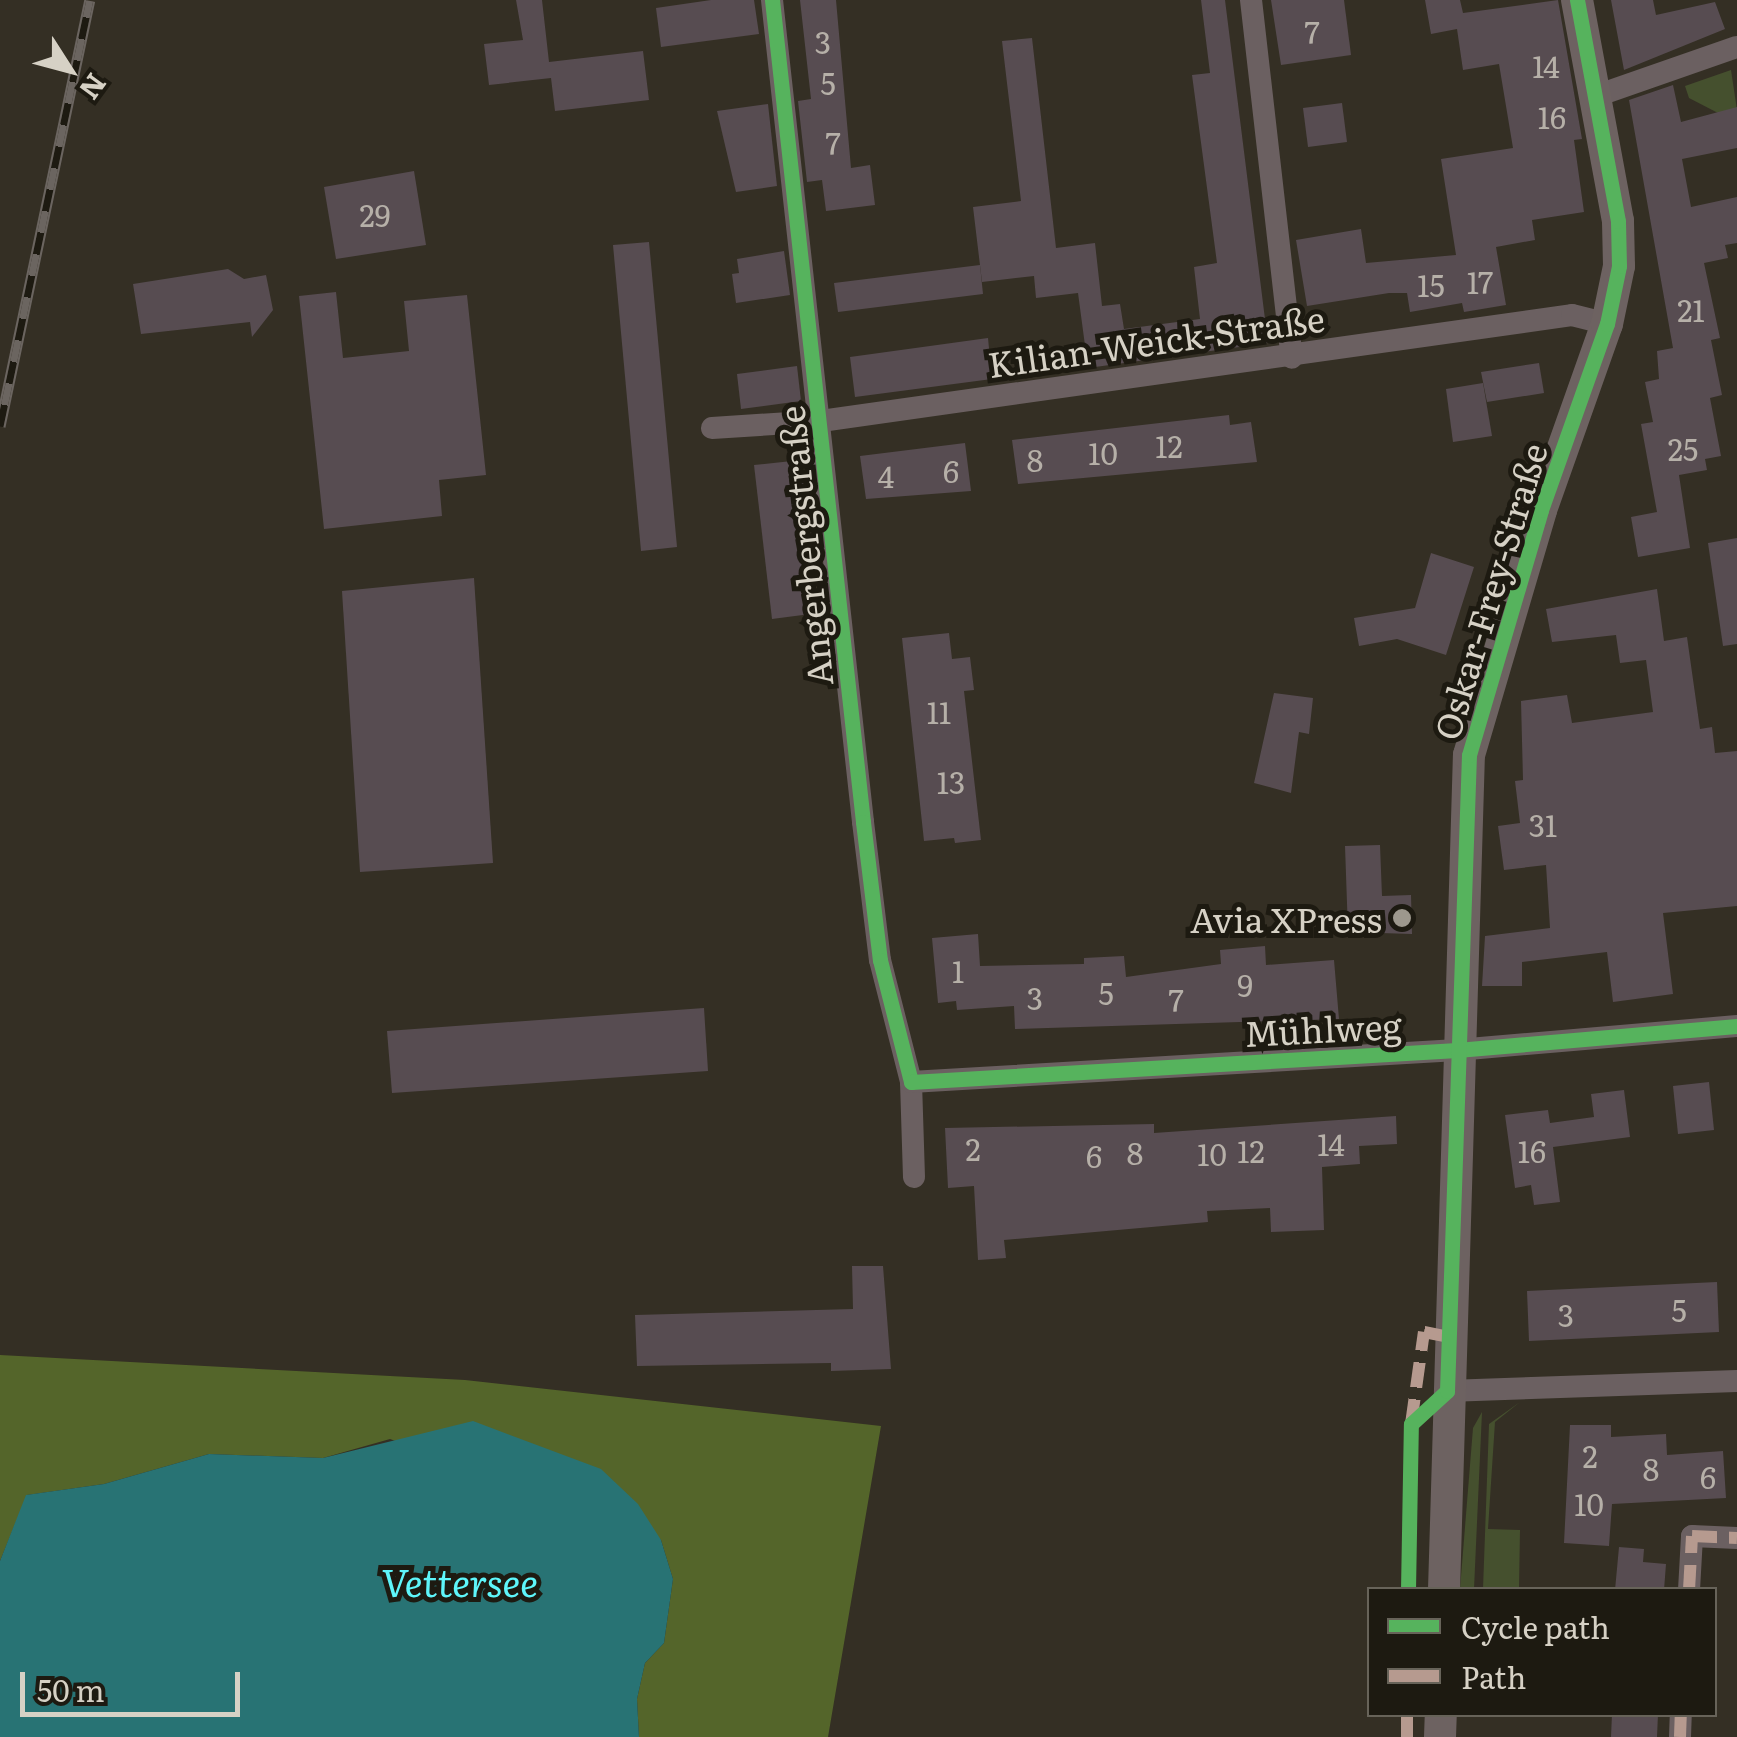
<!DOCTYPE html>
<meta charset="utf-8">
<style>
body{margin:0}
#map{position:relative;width:1737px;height:1737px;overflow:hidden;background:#342f24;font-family:Literata,serif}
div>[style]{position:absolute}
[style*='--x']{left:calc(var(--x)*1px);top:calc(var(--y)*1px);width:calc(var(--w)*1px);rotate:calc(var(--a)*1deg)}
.green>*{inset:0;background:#45502e}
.forest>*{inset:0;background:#54652a}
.water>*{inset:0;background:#287374}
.building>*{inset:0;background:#574c51}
.street>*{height:22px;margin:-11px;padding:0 11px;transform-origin:11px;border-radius:11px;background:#6b6061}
.secondary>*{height:32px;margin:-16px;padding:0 16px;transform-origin:16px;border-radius:16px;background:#6d6261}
.rail>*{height:11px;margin-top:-5.5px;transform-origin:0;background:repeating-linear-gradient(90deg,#1d1a11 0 22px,#6b6560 0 44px);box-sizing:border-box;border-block:2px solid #6b6560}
.quiet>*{height:12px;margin-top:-6px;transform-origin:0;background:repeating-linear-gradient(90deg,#b69a8f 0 25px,transparent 0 37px)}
.cycleway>*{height:15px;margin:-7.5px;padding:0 7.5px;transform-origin:7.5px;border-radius:7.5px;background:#56b35d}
.dots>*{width:28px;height:28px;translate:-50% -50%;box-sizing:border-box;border:5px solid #1d1a11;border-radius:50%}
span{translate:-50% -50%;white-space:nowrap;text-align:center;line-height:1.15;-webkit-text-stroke:10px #1d1a11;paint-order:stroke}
.number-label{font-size:30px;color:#b6b0a8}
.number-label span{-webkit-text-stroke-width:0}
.street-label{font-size:35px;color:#d6d1c5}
.poi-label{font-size:35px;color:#d6d1c5}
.right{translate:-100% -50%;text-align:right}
.water-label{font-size:38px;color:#5ef5fa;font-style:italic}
.legend{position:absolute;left:1367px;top:1587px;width:350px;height:130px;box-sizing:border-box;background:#1d1a11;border:2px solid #676359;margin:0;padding:12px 18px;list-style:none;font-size:30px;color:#d6d1c5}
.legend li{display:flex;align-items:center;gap:20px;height:50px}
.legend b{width:50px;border:2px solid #676359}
.north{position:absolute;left:20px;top:20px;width:100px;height:100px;-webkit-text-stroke:8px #1d1a11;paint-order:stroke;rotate:126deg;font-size:28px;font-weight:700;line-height:40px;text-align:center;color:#d6d1c5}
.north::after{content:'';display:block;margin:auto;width:35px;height:45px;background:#d6d1c5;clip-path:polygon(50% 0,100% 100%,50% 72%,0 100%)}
.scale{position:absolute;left:20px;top:1672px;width:220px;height:45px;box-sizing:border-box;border:5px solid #d6d1c5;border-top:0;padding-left:12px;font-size:30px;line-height:35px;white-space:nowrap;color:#d6d1c5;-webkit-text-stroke:8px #1d1a11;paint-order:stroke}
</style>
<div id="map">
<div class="green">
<i style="clip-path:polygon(1731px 70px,1737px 110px,1720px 114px,1689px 98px,1685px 86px)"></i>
<i style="clip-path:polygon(1520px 1402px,1495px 1422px,1488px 1529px,1520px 1530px,1519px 1589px,1483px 1589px,1489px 1424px)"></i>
<i style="clip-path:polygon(1482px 1412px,1474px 1589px,1460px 1589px,1473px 1428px)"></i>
</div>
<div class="forest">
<i style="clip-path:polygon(0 1355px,465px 1380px,881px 1426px,828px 1737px,639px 1737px,637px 1699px,645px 1663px,664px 1643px,673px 1579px,661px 1540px,390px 1439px,323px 1458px,209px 1454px,104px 1484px,27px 1495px,0 1561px)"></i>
</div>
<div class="water">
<i style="clip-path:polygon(473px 1421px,601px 1469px,638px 1504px,661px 1540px,673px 1579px,664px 1643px,645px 1663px,637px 1699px,639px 1737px,0 1737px,0 1561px,26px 1495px,104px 1484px,209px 1454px,323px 1458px)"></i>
</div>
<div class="building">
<i style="clip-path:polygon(516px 0,542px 0,549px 62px,643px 51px,649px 100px,555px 111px,551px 78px,489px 85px,484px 44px,523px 40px)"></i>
<i style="clip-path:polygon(711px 0,754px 0,759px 34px,661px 47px,656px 8px)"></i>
<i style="clip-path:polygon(800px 0,836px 0,851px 168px,870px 165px,875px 205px,826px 211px,822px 180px,807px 182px,798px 101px,811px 99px)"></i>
<i style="clip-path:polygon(1201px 0,1225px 0,1268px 343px,1088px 368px,1078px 293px,1036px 298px,1034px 276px,982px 282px,973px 207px,1021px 201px,1002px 41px,1032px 38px,1056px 248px,1095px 243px,1102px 306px,1120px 304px,1124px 329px,1200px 319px,1194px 267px,1217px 263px,1192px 75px,1210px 73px)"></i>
<i style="clip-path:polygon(1271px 0,1344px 0,1351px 55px,1281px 65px)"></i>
<i style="clip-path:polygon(1425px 0,1460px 0,1463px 13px,1558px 0,1582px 139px,1574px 140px,1584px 212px,1532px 220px,1535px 240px,1496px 247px,1506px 305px,1464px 312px,1462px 303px,1410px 312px,1407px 293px,1389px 293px,1307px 306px,1296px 240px,1361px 229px,1366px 263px,1456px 255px,1441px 159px,1513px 148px,1499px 64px,1463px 70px,1457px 29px,1431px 34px)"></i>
<i style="clip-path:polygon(1611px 0,1653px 0,1656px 15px,1715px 2px,1725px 29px,1624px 70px)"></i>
<i style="clip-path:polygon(1673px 85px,1681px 122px,1737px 107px,1737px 148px,1682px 159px,1691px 207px,1737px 197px,1737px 243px,1725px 245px,1728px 258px,1704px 263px,1720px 338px,1711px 340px,1722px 395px,1710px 398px,1721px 456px,1705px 459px,1707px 470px,1679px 475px,1690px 548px,1638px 557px,1631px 517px,1657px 512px,1641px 424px,1653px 422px,1645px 382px,1659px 379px,1657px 351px,1673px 348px,1629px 100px)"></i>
<i style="clip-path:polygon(1342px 103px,1347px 142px,1308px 147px,1303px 108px)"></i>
<i style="clip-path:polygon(768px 104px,777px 186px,736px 192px,717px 111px)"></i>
<i style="clip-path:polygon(414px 171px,426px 245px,336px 259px,324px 187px)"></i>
<i style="clip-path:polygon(649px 242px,677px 547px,641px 551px,613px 245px)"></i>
<i style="clip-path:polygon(784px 251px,790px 295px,736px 303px,732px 274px,739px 273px,737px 259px)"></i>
<i style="clip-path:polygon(980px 265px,983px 294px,838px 312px,834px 283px)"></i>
<i style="clip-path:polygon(228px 269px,244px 279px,266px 275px,273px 310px,252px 337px,250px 322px,141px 334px,133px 284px)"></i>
<i style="clip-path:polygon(336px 292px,343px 358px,409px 351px,404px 301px,467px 295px,486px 475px,439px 480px,442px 516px,324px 529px,299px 296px)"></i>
<i style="clip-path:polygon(988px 338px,992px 379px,855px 397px,850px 357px)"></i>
<i style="clip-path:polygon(1539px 363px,1544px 393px,1487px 402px,1481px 372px)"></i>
<i style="clip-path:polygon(797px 366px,801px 401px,741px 409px,737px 374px)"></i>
<i style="clip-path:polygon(1483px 383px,1492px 436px,1453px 442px,1446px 389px)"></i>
<i style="clip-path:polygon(1229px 415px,1230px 425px,1251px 422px,1257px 462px,1018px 484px,1012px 440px)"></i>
<i style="clip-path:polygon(965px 443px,971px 491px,866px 499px,860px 456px)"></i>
<i style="clip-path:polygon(801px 460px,818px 613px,772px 619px,754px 465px)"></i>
<i style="clip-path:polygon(1737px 538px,1737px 644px,1723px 646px,1708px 543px)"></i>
<i style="clip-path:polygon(1431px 553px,1474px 567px,1446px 655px,1397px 639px,1359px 646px,1354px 618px,1415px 608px)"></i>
<i style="clip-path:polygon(474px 578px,493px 863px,360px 872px,342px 591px)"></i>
<i style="clip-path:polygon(1657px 589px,1664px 641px,1687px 637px,1700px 729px,1712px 727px,1715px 753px,1737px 751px,1737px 906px,1663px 913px,1673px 994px,1613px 1002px,1607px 952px,1522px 962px,1522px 986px,1482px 986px,1485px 936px,1550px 928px,1546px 865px,1504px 870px,1498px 826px,1520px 823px,1515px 781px,1523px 780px,1521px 701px,1567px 695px,1572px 723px,1653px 712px,1646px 660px,1620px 663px,1616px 635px,1552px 642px,1546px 609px)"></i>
<i style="clip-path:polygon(949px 633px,952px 659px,970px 657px,974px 690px,964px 691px,981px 840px,955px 843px,954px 838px,924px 841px,902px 638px)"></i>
<i style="clip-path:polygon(1274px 693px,1313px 698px,1309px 734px,1299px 732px,1291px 793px,1254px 783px)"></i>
<i style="clip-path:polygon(1380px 845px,1382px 896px,1411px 895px,1412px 934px,1348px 932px,1345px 846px)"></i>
<i style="clip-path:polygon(978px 934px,980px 966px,1084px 964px,1084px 958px,1124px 956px,1126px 977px,1221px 964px,1220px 950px,1265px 946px,1266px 965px,1334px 960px,1339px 1019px,1015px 1029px,1014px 1006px,957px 1010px,956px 1001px,938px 1003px,932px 938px)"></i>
<i style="clip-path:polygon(704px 1008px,708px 1071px,392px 1093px,387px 1031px)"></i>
<i style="clip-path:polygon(1709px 1082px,1714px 1130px,1678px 1134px,1673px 1086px)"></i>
<i style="clip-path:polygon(1624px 1090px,1630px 1137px,1553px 1147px,1560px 1202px,1534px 1205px,1531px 1185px,1515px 1188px,1505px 1115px,1548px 1110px,1550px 1123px,1594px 1117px,1591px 1094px)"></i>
<i style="clip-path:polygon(1396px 1116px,1397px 1144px,1359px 1146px,1360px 1164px,1322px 1167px,1324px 1230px,1271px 1232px,1270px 1208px,1207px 1211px,1208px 1222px,1004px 1240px,1006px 1258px,978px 1260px,974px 1186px,948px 1188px,945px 1128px,1154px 1124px,1154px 1133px)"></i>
<i style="clip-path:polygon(852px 1266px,883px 1266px,891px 1369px,831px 1371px,831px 1363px,637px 1366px,635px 1315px,853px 1309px)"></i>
<i style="clip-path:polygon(1717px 1282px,1719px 1332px,1529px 1341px,1527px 1291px)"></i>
<i style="clip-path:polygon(1570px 1425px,1611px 1425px,1611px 1437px,1666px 1434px,1667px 1455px,1723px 1451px,1726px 1498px,1612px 1504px,1609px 1546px,1564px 1543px)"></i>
<i style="clip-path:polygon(1619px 1547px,1644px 1549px,1643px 1562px,1666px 1564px,1664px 1590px,1615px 1590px)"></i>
<i style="clip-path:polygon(1612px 1714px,1658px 1714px,1657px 1737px,1611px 1737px)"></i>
</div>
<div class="street">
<i style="--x:772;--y:0;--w:827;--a:83.68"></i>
<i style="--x:863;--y:822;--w:139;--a:83"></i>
<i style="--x:880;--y:960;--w:126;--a:75.7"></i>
<i style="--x:911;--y:1082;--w:95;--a:88.2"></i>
<i style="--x:1251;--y:0;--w:360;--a:83.5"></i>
<i style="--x:1596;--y:96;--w:149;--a:-19.2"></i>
<i style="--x:712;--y:428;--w:109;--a:-3.7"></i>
<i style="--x:821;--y:421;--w:758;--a:-8.03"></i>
<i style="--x:1572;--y:315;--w:36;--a:14"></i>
<i style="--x:911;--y:1082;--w:547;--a:-3.35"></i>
<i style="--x:1457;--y:1050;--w:281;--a:-4.9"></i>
<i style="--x:1447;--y:1391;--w:290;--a:-2"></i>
<i style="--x:1689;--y:1590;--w:54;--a:-86.8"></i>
<i style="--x:1692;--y:1536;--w:45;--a:2.5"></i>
<i style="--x:1680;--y:1737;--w:23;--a:-88"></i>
</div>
<div class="secondary">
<i style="--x:1444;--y:1590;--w:835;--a:-88.29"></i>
<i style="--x:1469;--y:755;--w:255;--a:-73.6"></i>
<i style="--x:1541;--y:510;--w:197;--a:-70.5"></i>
<i style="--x:1607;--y:324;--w:59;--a:-78.3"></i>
<i style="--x:1619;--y:266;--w:45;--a:-91.3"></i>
<i style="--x:1618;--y:221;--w:225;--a:-100.5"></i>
<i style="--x:1440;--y:1737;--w:23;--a:-88"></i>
</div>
<div class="rail">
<i style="--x:0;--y:426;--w:435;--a:-78.1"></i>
</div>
<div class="quiet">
<i style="--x:1411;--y:1424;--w:93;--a:-82"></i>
<i style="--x:1424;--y:1332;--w:25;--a:11"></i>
<i style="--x:1689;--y:1590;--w:54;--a:-86.8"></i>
<i style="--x:1692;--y:1536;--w:45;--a:2.5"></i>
<i style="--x:1407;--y:1737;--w:23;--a:-90"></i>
<i style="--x:1680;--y:1737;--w:23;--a:-88"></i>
</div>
<div class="cycleway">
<i style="--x:772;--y:0;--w:827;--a:83.68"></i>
<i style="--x:863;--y:822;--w:139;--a:83"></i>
<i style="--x:880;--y:960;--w:126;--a:75.7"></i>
<i style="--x:911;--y:1082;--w:547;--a:-3.35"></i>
<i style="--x:1457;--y:1050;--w:281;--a:-4.9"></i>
<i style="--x:1408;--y:1590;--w:166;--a:-89"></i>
<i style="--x:1411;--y:1424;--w:49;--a:-42.5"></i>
<i style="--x:1447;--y:1391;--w:636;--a:-88.02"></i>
<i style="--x:1469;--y:755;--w:255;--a:-73.6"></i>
<i style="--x:1541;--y:510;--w:197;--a:-70.5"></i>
<i style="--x:1607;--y:324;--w:59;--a:-78.3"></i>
<i style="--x:1619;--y:266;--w:45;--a:-91.3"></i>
<i style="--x:1618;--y:221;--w:225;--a:-100.5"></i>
</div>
<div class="dots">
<i style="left:1402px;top:918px;background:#9d988d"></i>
</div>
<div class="number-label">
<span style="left:1312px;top:31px">7</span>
<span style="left:823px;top:41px">3</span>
<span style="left:1546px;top:65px">14</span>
<span style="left:828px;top:82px">5</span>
<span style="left:1552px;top:116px">16</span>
<span style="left:833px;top:142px">7</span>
<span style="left:375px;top:214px">29</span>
<span style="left:1480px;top:281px">17</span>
<span style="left:1431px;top:284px">15</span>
<span style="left:1691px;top:309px">21</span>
<span style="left:1169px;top:445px">12</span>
<span style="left:1683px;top:448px">25</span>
<span style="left:1103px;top:452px">10</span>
<span style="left:1035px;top:459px">8</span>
<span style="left:951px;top:470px">6</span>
<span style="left:886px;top:475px">4</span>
<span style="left:939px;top:711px">11</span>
<span style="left:951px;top:781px">13</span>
<span style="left:1543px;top:824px">31</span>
<span style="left:958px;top:970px">1</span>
<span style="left:1245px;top:984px">9</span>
<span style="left:1106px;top:992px">5</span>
<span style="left:1035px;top:997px">3</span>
<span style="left:1176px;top:999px">7</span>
<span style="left:1331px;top:1143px">14</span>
<span style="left:973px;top:1148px">2</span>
<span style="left:1251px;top:1150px">12</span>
<span style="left:1532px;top:1150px">16</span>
<span style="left:1135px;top:1152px">8</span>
<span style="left:1212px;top:1153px">10</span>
<span style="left:1094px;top:1155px">6</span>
<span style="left:1679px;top:1309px">5</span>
<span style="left:1566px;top:1314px">3</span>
<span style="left:1590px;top:1455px">2</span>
<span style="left:1651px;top:1468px">8</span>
<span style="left:1708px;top:1476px">6</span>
<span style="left:1589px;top:1503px">10</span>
</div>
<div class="street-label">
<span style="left:1156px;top:340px;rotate:-8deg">Kilian-Weick-Straße</span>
<span style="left:804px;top:546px;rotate:-96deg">Angerbergstraße</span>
<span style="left:1489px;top:591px;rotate:-73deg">Oskar-Frey-Straße</span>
<span style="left:1323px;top:1028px;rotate:-3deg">Mühlweg</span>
</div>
<div class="poi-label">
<span class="right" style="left:1382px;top:918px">Avia XPress</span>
</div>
<div class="water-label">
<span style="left:460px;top:1581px">Vettersee</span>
</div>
<ul class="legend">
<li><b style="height:12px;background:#56b35d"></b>Cycle path</li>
<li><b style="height:12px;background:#b69a8f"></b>Path</li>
</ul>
<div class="north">N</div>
<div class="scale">50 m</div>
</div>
